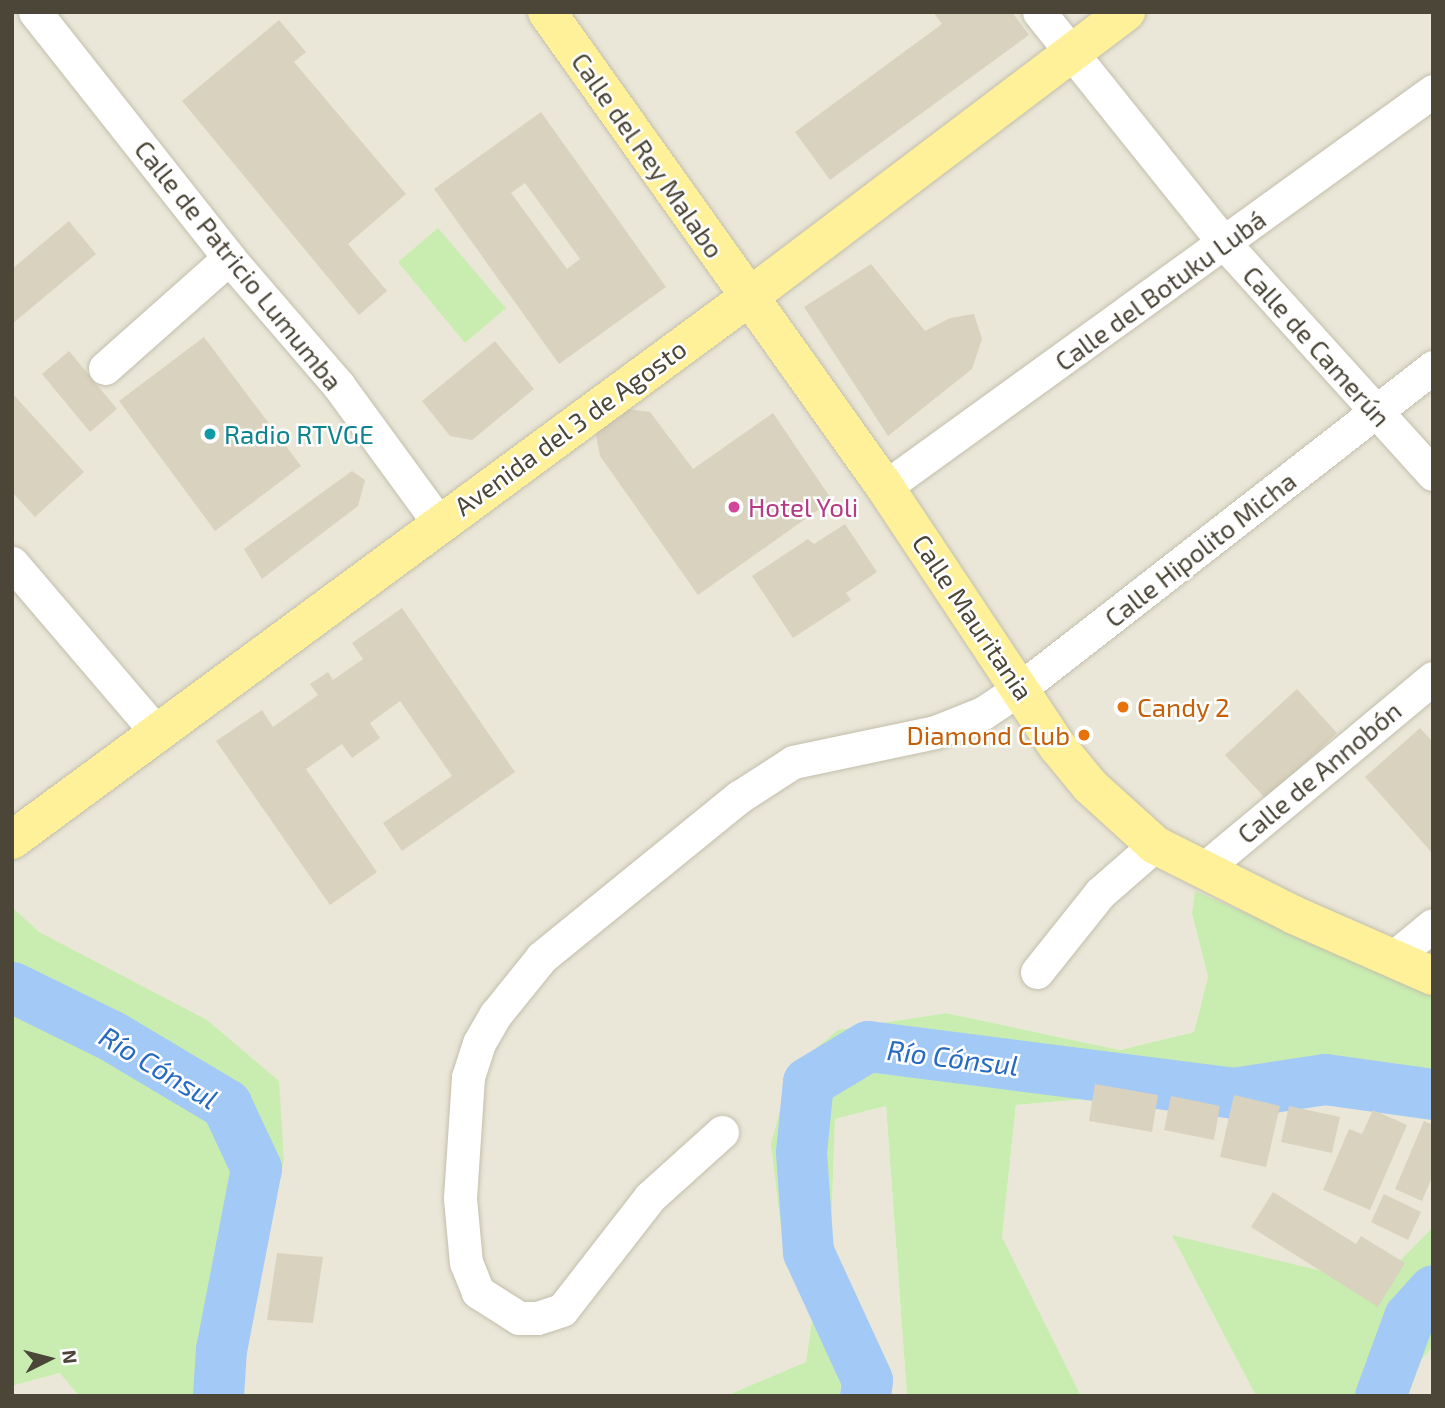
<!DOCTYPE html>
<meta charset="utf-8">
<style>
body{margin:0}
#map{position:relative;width:1445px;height:1408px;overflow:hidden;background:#f6f4ea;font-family:"Exo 2",sans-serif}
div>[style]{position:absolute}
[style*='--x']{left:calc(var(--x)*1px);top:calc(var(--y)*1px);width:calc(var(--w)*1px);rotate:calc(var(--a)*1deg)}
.residential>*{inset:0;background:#eae7d8}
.green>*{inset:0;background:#c9edb0}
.river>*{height:51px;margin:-25.5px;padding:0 25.5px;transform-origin:25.5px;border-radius:25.5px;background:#a3c9f6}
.building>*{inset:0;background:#d9d2be}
.roads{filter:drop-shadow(0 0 2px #c3beac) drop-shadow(0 0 2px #c3beac)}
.minor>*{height:33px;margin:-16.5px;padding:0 16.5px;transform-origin:16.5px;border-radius:16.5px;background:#fff}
.major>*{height:38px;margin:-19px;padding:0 19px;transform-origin:19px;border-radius:19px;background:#fff09a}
.dots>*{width:19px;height:19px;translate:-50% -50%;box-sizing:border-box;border:4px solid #fff;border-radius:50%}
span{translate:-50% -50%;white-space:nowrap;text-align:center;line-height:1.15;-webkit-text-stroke:5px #fff;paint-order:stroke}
.street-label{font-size:26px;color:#4b4637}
.culture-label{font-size:26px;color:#0d838f}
.left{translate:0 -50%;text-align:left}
.hotel-label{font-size:26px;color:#b23c85}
.food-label{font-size:26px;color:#c56008}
.right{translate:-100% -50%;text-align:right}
.water-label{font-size:28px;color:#266ac1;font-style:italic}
.frame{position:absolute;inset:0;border:14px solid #4b4637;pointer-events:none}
.north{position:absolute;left:14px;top:1324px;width:70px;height:70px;-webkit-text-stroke:5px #fff;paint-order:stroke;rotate:84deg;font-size:19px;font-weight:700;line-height:28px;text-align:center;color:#4b4637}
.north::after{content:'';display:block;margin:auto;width:24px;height:32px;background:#4b4637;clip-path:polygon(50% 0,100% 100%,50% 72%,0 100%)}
</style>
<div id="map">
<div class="residential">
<i style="clip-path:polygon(12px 12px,1433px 12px,1433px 995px,1192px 914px,1208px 977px,1194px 1032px,1120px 1050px,946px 1013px,838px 1030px,781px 1227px,814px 1305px,806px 1363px,726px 1396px,242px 1396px,250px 1297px,284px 1161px,12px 910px)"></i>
<i style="clip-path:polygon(1214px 1088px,1433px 1101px,1433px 1227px,1377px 1284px,1173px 1236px,1256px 1396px,1081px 1396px,1002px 1237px,1016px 1105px)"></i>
<i style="clip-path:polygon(886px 1106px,907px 1396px,840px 1396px,845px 1335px,831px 1235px,835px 1119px)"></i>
<i style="clip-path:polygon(1433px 1346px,1433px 1396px,1409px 1396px,1415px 1368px)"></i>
<i style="clip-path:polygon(61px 1373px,79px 1396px,12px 1396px,12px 1386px)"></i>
</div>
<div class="green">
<i style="clip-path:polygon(438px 228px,506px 308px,465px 343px,398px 262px)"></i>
<i style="clip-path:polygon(1195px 891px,1433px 995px,1433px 1101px,1214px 1088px,1016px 1105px,1002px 1237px,1081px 1396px,907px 1396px,886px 1106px,835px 1119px,831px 1235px,845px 1335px,840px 1396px,726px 1396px,806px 1362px,814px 1305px,781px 1227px,771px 1144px,791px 1069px,838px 1030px,946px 1013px,1120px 1050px,1194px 1032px,1208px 977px,1192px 914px)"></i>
<i style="clip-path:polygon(12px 907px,39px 932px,207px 1020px,279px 1081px,284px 1161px,250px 1297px,242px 1396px,79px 1396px,60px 1373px,12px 1386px)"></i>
<i style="clip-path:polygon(1433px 1227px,1433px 1346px,1415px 1368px,1409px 1396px,1256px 1396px,1172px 1235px,1377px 1284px)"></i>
</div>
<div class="river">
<i style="--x:12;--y:987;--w:111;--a:26.1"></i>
<i style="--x:112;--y:1036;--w:133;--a:30.8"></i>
<i style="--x:226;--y:1104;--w:71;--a:64.9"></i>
<i style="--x:256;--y:1168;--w:184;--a:100.9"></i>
<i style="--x:221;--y:1349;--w:47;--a:93.7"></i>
<i style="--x:865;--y:1396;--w:16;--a:-83"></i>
<i style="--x:867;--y:1380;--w:141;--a:-114.7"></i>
<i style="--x:808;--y:1252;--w:100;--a:-94"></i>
<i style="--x:801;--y:1152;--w:70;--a:-84.3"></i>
<i style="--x:808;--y:1082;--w:70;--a:-31"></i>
<i style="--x:868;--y:1046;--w:368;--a:7.3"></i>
<i style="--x:1233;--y:1093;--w:93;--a:-8.7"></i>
<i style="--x:1325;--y:1079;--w:109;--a:7.9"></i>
<i style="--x:1380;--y:1396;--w:84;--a:-69.8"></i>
<i style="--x:1409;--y:1317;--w:36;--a:-48"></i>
</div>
<div class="building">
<i style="clip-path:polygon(933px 12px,1012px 12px,1029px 35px,830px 180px,795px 132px,942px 24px)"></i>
<i style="clip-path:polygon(279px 20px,306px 52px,294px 62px,406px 194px,348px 244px,387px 291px,359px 315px,182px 101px)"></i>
<i style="clip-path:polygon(evenodd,541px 112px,666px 287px,559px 364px,434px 189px,541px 112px,525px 183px,580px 259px,567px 269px,511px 193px,525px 183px)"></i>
<i style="clip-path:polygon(69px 221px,96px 254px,12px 324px,12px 269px)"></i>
<i style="clip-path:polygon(871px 264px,925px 331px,950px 318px,974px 314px,982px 339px,972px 369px,888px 436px,804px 307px)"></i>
<i style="clip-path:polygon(204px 337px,301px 466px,215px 531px,119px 401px)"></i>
<i style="clip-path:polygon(495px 341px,534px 389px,472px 440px,450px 436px,422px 401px)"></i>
<i style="clip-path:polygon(69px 351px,117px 409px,90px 432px,42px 374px)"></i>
<i style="clip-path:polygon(12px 393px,84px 472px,35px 517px,12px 492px)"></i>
<i style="clip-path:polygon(627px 409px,650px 412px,693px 469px,773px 413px,832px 500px,698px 595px,600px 456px,595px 430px)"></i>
<i style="clip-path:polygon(352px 471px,365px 480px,358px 506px,262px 579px,244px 549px)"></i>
<i style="clip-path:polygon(845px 524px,877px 572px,846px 593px,851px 600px,793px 638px,752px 576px,808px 539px,814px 544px)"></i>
<i style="clip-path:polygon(402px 608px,515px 772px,402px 851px,383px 823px,452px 776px,400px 701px,370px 723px,380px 738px,352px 758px,342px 744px,306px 769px,377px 872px,330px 905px,216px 741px,262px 710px,273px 727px,318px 695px,310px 684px,328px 672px,333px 680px,363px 659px,352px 643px)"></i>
<i style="clip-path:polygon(1297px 689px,1337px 733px,1266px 799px,1225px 755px)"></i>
<i style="clip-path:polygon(1420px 728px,1433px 742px,1433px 854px,1365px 777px)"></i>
<i style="clip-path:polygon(1095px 1084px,1158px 1095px,1152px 1132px,1089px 1121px)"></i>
<i style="clip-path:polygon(1234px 1095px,1280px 1106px,1266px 1167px,1220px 1157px)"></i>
<i style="clip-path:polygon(1171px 1096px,1220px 1106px,1214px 1140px,1164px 1130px)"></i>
<i style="clip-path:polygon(1289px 1106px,1340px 1117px,1332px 1153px,1281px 1142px)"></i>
<i style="clip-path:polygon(1373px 1110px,1407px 1125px,1370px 1210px,1323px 1190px,1349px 1129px,1362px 1134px)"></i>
<i style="clip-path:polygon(1424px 1121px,1433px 1125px,1433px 1175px,1422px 1201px,1395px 1189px)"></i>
<i style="clip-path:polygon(1273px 1192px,1356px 1244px,1361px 1236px,1405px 1263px,1378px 1307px,1251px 1227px)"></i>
<i style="clip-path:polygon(1384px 1194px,1421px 1212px,1408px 1240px,1371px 1222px)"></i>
<i style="clip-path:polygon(277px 1253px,323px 1257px,313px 1323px,267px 1320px)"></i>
</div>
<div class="roads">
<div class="minor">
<i style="--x:35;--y:12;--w:313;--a:51.7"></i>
<i style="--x:229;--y:258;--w:169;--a:49.3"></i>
<i style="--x:339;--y:386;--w:168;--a:53.9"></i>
<i style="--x:1039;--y:12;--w:297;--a:51.3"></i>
<i style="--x:1225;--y:244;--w:310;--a:47.9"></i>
<i style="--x:105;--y:368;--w:166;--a:-41.6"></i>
<i style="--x:885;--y:487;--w:676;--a:-35.85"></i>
<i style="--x:12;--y:563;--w:225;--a:49.5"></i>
<i style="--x:1206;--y:867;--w:295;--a:-39.8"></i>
<i style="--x:1394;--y:957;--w:50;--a:-39.4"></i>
<i style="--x:1037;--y:972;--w:101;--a:-51.4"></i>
<i style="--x:1100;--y:893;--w:73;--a:-41.1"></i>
<i style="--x:722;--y:1132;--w:97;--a:137.9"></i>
<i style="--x:650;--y:1197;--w:143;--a:127.9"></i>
<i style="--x:562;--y:1310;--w:26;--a:162"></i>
<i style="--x:537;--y:1318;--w:18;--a:180"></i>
<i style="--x:519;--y:1318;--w:49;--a:-147.6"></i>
<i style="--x:478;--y:1292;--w:31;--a:-112"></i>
<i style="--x:466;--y:1263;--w:65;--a:-95.3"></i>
<i style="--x:460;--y:1198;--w:121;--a:-86.2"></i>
<i style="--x:468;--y:1077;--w:36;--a:-72"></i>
<i style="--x:479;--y:1043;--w:34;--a:-60"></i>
<i style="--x:496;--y:1014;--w:73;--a:-51.1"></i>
<i style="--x:542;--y:957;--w:254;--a:-39.1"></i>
<i style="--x:739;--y:797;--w:64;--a:-32.9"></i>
<i style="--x:793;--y:762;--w:145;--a:-11.9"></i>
<i style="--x:935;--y:732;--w:52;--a:-21.6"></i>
<i style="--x:983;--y:713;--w:47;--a:-33.7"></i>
<i style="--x:1022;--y:687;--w:521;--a:-37.9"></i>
</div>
<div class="major">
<i style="--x:547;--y:12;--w:583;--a:54.57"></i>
<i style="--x:885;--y:487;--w:312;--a:56.4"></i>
<i style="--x:1058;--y:747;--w:50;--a:50.6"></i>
<i style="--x:1090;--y:786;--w:88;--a:42.2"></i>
<i style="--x:1155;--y:845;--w:156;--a:26.7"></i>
<i style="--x:1294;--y:915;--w:152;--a:23.7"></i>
<i style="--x:12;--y:840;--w:915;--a:-36.38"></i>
<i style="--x:749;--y:297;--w:473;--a:-37.1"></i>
</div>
</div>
<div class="dots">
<i style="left:210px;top:434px;background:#0f9aa8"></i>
<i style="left:734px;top:507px;background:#d1479c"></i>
<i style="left:1123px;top:707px;background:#e8710a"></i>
<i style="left:1084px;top:735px;background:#e8710a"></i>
</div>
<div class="street-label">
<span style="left:648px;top:155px;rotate:55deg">Calle del Rey Malabo</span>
<span style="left:239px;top:265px;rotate:51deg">Calle de Patricio Lumumba</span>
<span style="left:1160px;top:290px;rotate:-36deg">Calle del Botuku Lubá</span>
<span style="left:1317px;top:346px;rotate:48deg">Calle de Camerún</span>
<span style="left:570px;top:427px;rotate:-36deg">Avenida del 3 de Agosto</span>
<span style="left:1200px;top:549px;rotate:-38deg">Calle Hipolito Micha</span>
<span style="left:973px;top:617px;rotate:56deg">Calle Mauritania</span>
<span style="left:1319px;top:772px;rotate:-40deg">Calle de Annobón</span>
</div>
<div class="culture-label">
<span class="left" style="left:224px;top:434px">Radio RTVGE</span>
</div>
<div class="hotel-label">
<span class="left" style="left:748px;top:507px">Hotel Yoli</span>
</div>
<div class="food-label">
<span class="left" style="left:1137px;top:707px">Candy 2</span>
<span class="right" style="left:1070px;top:735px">Diamond Club</span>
</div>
<div class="water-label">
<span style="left:953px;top:1057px;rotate:7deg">Río Cónsul</span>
<span style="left:159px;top:1067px;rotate:31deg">Río Cónsul</span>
</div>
<div class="frame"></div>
<div class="north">N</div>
</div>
